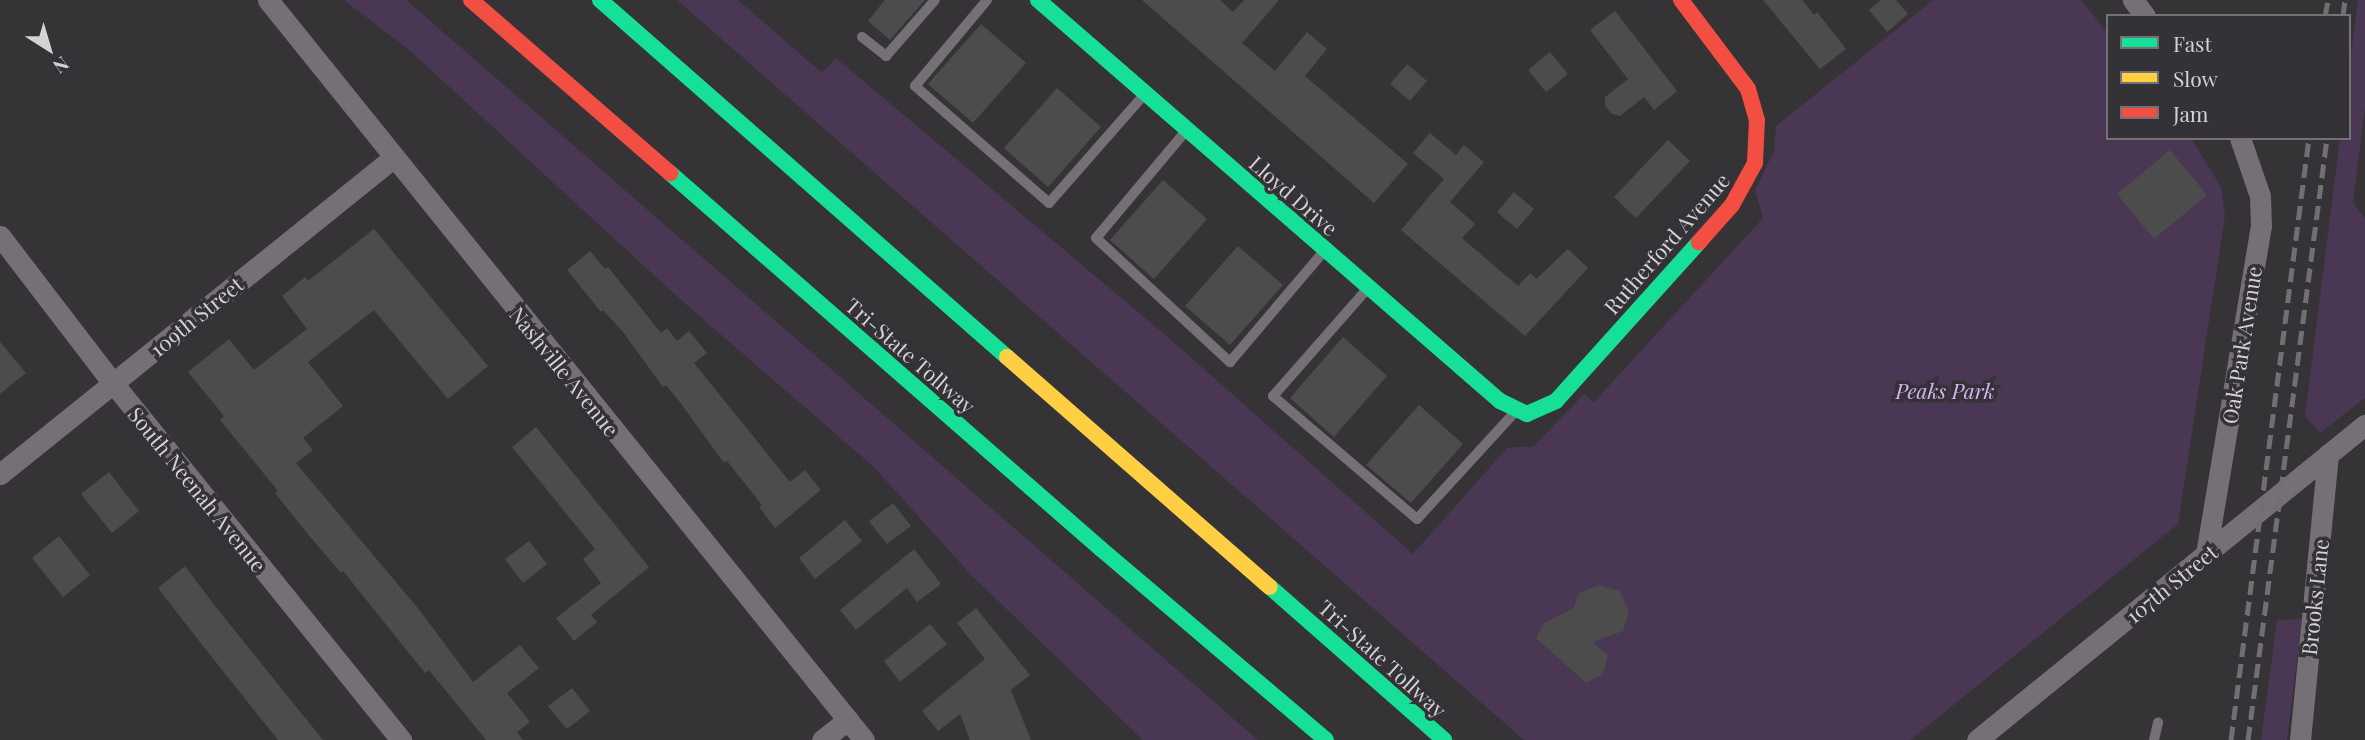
<!DOCTYPE html>
<style>
body{margin:0}
#map{position:relative;width:2365px;height:740px;overflow:hidden;background:#353336;font-family:"Playfair Display",serif}
div>[style]{position:absolute}
[style*='--x']{left:calc(var(--x)*1px);top:calc(var(--y)*1px);width:calc(var(--w)*1px);rotate:calc(var(--a)*1deg)}
.green>*{inset:0;background:#4a3754}
.building>*{inset:0;background:#4c4c4d}
.lane>*{height:10px;margin:-5px;padding:0 5px;transform-origin:5px;border-radius:5px;background:#747076}
.street>*{height:21px;margin:-10.5px;padding:0 10.5px;transform-origin:10.5px;border-radius:10.5px;background:#747076}
.fast>*{height:16px;margin:-8px;padding:0 8px;transform-origin:8px;border-radius:8px;background:#16e098}
.slow>*{height:16px;margin:-8px;padding:0 8px;transform-origin:8px;border-radius:8px;background:#ffcf43}
.jam>*{height:16px;margin:-8px;padding:0 8px;transform-origin:8px;border-radius:8px;background:#f24e42}
.rail>*{height:5px;margin-top:-2.5px;transform-origin:0;background:repeating-linear-gradient(90deg,#716f73 0 14px,transparent 0 21px)}
span{translate:-50% -50%;white-space:nowrap;text-align:center;line-height:1.15;-webkit-text-stroke:7px #353237;paint-order:stroke}
.street-label{font-size:21px;color:#d4d2d5}
.park-label{font-size:21px;color:#dab2f2;font-style:italic}
.legend{position:absolute;left:2106px;top:14px;width:245px;height:126px;box-sizing:border-box;background:#353237;border:2px solid #757276;margin:0;padding:9px 12px;list-style:none;font-size:21px;color:#d4d2d5}
.legend li{display:flex;align-items:center;gap:14px;height:35px}
.legend b{width:35px;border:2px solid #757276}
.north{position:absolute;left:14px;top:14px;width:70px;height:70px;-webkit-text-stroke:5px #353237;paint-order:stroke;rotate:143deg;font-size:19px;font-weight:700;line-height:28px;text-align:center;color:#d4d2d5}
.north::after{content:'';display:block;margin:auto;width:24px;height:32px;background:#d4d2d5;clip-path:polygon(50% 0,100% 100%,50% 72%,0 100%)}
</style>
<div id="map">
<div class="green">
<i style="clip-path:polygon(344px 0,406px 0,1258px 740px,1143px 740px,972px 576px,875px 468px,681px 300px,408px 49px)"></i>
<i style="clip-path:polygon(677px 0,738px 0,822px 73px,836px 58px,1170px 339px,1413px 554px,1507px 448px,1534px 446px,1584px 394px,1594px 402px,1763px 218px,1755px 190px,1774px 151px,1776px 126px,1933px 0,2081px 0,2108px 34px,2108px 138px,2191px 138px,2221px 187px,2225px 216px,2178px 524px,1910px 740px,1524px 740px)"></i>
<i style="clip-path:polygon(2358px 0,2365px 0,2365px 108px,2353px 203px,2365px 218px,2365px 398px,2320px 433px,2305px 416px,2340px 138px,2349px 138px,2349px 70px)"></i>
<i style="clip-path:polygon(2302px 619px,2287px 740px,2261px 740px,2277px 620px)"></i>
</div>
<div class="building">
<i style="clip-path:polygon(885px 0,925px 0,890px 40px,868px 21px)"></i>
<i style="clip-path:polygon(1142px 0,1220px 0,1233px 12px,1244px 0,1279px 0,1242px 43px,1275px 71px,1307px 32px,1327px 49px,1305px 76px,1408px 164px,1374px 203px)"></i>
<i style="clip-path:polygon(1763px 0,1802px 0,1814px 15px,1817px 12px,1846px 49px,1820px 69px)"></i>
<i style="clip-path:polygon(1881px 0,1896px 0,1908px 14px,1887px 32px,1869px 10px)"></i>
<i style="clip-path:polygon(1615px 11px,1677px 91px,1654px 110px,1644px 97px,1620px 116px,1612px 114px,1605px 106px,1605px 97px,1628px 79px,1590px 30px)"></i>
<i style="clip-path:polygon(981px 24px,1026px 63px,973px 123px,928px 84px)"></i>
<i style="clip-path:polygon(1550px 52px,1568px 74px,1546px 92px,1528px 70px)"></i>
<i style="clip-path:polygon(1407px 64px,1427px 81px,1410px 101px,1390px 84px)"></i>
<i style="clip-path:polygon(1057px 88px,1101px 127px,1048px 187px,1004px 148px)"></i>
<i style="clip-path:polygon(1430px 133px,1456px 155px,1464px 145px,1484px 162px,1450px 202px,1475px 224px,1462px 238px,1518px 286px,1530px 273px,1536px 279px,1568px 249px,1588px 268px,1525px 336px,1401px 230px,1444px 179px,1413px 153px)"></i>
<i style="clip-path:polygon(1668px 140px,1690px 161px,1636px 218px,1614px 197px)"></i>
<i style="clip-path:polygon(2170px 150px,2207px 195px,2154px 239px,2117px 194px)"></i>
<i style="clip-path:polygon(1163px 180px,1207px 219px,1154px 279px,1110px 240px)"></i>
<i style="clip-path:polygon(1514px 192px,1534px 209px,1517px 229px,1497px 212px)"></i>
<i style="clip-path:polygon(374px 229px,488px 366px,448px 399px,374px 310px,308px 362px,343px 406px,303px 438px,313px 450px,296px 463px,421px 612px,473px 682px,520px 645px,539px 668px,507px 693px,530px 722px,517px 732px,523px 740px,486px 740px,429px 670px,425px 673px,343px 571px,341px 573px,306px 532px,275px 493px,278px 491px,220px 420px,224px 416px,188px 372px,229px 339px,254px 370px,307px 329px,282px 296px,305px 277px,308px 281px)"></i>
<i style="clip-path:polygon(1238px 246px,1283px 285px,1230px 345px,1185px 306px)"></i>
<i style="clip-path:polygon(590px 251px,605px 269px,608px 267px,661px 333px,667px 328px,677px 341px,689px 331px,707px 353px,694px 363px,790px 482px,805px 470px,821px 490px,775px 528px,759px 507px,762px 505px,727px 461px,724px 463px,679px 401px,666px 385px,663px 387px,623px 332px,603px 310px,601px 312px,567px 270px)"></i>
<i style="clip-path:polygon(1343px 337px,1387px 376px,1334px 437px,1290px 398px)"></i>
<i style="clip-path:polygon(0 342px,26px 373px,0 394px)"></i>
<i style="clip-path:polygon(1419px 405px,1463px 444px,1411px 503px,1366px 465px)"></i>
<i style="clip-path:polygon(536px 427px,649px 567px,591px 615px,597px 622px,574px 641px,556px 618px,601px 583px,583px 559px,595px 549px,512px 447px)"></i>
<i style="clip-path:polygon(109px 472px,139px 511px,112px 533px,81px 494px)"></i>
<i style="clip-path:polygon(893px 503px,911px 526px,887px 544px,869px 521px)"></i>
<i style="clip-path:polygon(845px 520px,862px 541px,815px 579px,799px 558px)"></i>
<i style="clip-path:polygon(59px 536px,90px 575px,63px 597px,32px 558px)"></i>
<i style="clip-path:polygon(529px 541px,547px 564px,523px 583px,505px 559px)"></i>
<i style="clip-path:polygon(914px 549px,941px 584px,917px 602px,907px 588px,856px 630px,840px 610px)"></i>
<i style="clip-path:polygon(185px 566px,215px 606px,323px 740px,278px 740px,199px 641px,158px 588px)"></i>
<i style="clip-path:polygon(1598px 585px,1620px 591px,1629px 612px,1623px 631px,1593px 642px,1608px 655px,1603px 674px,1586px 683px,1536px 638px,1544px 623px,1574px 608px,1578px 594px)"></i>
<i style="clip-path:polygon(976px 608px,1030px 675px,1011px 690px,1031px 740px,970px 740px,960px 714px,938px 731px,922px 711px,985px 659px,957px 623px)"></i>
<i style="clip-path:polygon(930px 624px,947px 644px,900px 682px,884px 661px)"></i>
<i style="clip-path:polygon(572px 688px,590px 711px,567px 729px,548px 706px)"></i>
</div>
<div class="lane">
<i style="--x:987;--y:0;--w:112;--a:129.9"></i>
<i style="--x:915;--y:86;--w:178;--a:41.1"></i>
<i style="--x:1049;--y:203;--w:144;--a:-48.7"></i>
<i style="--x:862;--y:37;--w:31;--a:38"></i>
<i style="--x:886;--y:56;--w:74;--a:-48.8"></i>
<i style="--x:1185;--y:132;--w:138;--a:130"></i>
<i style="--x:1096;--y:238;--w:183;--a:42.8"></i>
<i style="--x:1230;--y:362;--w:145;--a:-49.7"></i>
<i style="--x:1368;--y:288;--w:144;--a:131.3"></i>
<i style="--x:1273;--y:396;--w:189;--a:40.5"></i>
<i style="--x:1417;--y:519;--w:147;--a:-47.5"></i>
<i style="--x:2154;--y:740;--w:18;--a:-77"></i>
</div>
<div class="street">
<i style="--x:268;--y:0;--w:950;--a:51.15"></i>
<i style="--x:2133;--y:0;--w:20;--a:53"></i>
<i style="--x:0;--y:236;--w:185;--a:52.5"></i>
<i style="--x:113;--y:383;--w:459;--a:51.1"></i>
<i style="--x:0;--y:474;--w:504;--a:-38.8"></i>
<i style="--x:2206;--y:554;--w:333;--a:-80.5"></i>
<i style="--x:2261;--y:226;--w:30;--a:-92"></i>
<i style="--x:2260;--y:196;--w:61;--a:-109"></i>
<i style="--x:822;--y:740;--w:33;--a:-38"></i>
<i style="--x:1977;--y:740;--w:500;--a:-39.1"></i>
<i style="--x:2300;--y:740;--w:287;--a:-84.4"></i>
</div>
<div class="fast">
<i style="--x:600;--y:0;--w:541;--a:41.26"></i>
<i style="--x:1038;--y:0;--w:612;--a:40.96"></i>
<i style="--x:1500;--y:401;--w:30;--a:26"></i>
<i style="--x:1527;--y:414;--w:32;--a:-24"></i>
<i style="--x:1556;--y:401;--w:214;--a:-48"></i>
<i style="--x:670;--y:173;--w:572;--a:41.1"></i>
<i style="--x:1101;--y:549;--w:295;--a:40.3"></i>
<i style="--x:1270;--y:587;--w:232;--a:41.3"></i>
</div>
<div class="slow">
<i style="--x:1007;--y:357;--w:349;--a:41.2"></i>
</div>
<div class="jam">
<i style="--x:471;--y:0;--w:264;--a:41"></i>
<i style="--x:1681;--y:0;--w:111;--a:53"></i>
<i style="--x:1748;--y:89;--w:32;--a:74"></i>
<i style="--x:1757;--y:120;--w:43;--a:92.7"></i>
<i style="--x:1755;--y:163;--w:48;--a:118.7"></i>
<i style="--x:1732;--y:205;--w:50;--a:131.7"></i>
</div>
<div class="rail">
<i style="--x:2325;--y:16;--w:16;--a:-79"></i>
<i style="--x:2343;--y:16;--w:16;--a:-83"></i>
<i style="--x:2231;--y:740;--w:607;--a:-82.62"></i>
<i style="--x:2248;--y:740;--w:607;--a:-82.52"></i>
</div>
<div class="street-label">
<span style="left:1294px;top:195px;rotate:41deg">Lloyd Drive</span>
<span style="left:1666px;top:243px;rotate:-49deg">Rutherford Avenue</span>
<span style="left:196px;top:316px;rotate:-39deg">109th Street</span>
<span style="left:2241px;top:345px;rotate:-81deg">Oak Park Avenue</span>
<span style="left:911px;top:355px;rotate:41deg">Tri-State Tollway</span>
<span style="left:565px;top:371px;rotate:51deg">Nashville Avenue</span>
<span style="left:198px;top:489px;rotate:51deg">South Neenah Avenue</span>
<span style="left:2171px;top:583px;rotate:-39deg">107th Street</span>
<span style="left:2314px;top:597px;rotate:-84deg">Brooks Lane</span>
<span style="left:1383px;top:658px;rotate:42deg">Tri-State Tollway</span>
</div>
<div class="park-label">
<span style="left:1945px;top:390px">Peaks Park</span>
</div>
<ul class="legend">
<li><b style="height:9px;background:#16e098"></b>Fast</li>
<li><b style="height:9px;background:#ffcf43"></b>Slow</li>
<li><b style="height:9px;background:#f24e42"></b>Jam</li>
</ul>
<div class="north">N</div>
</div>
